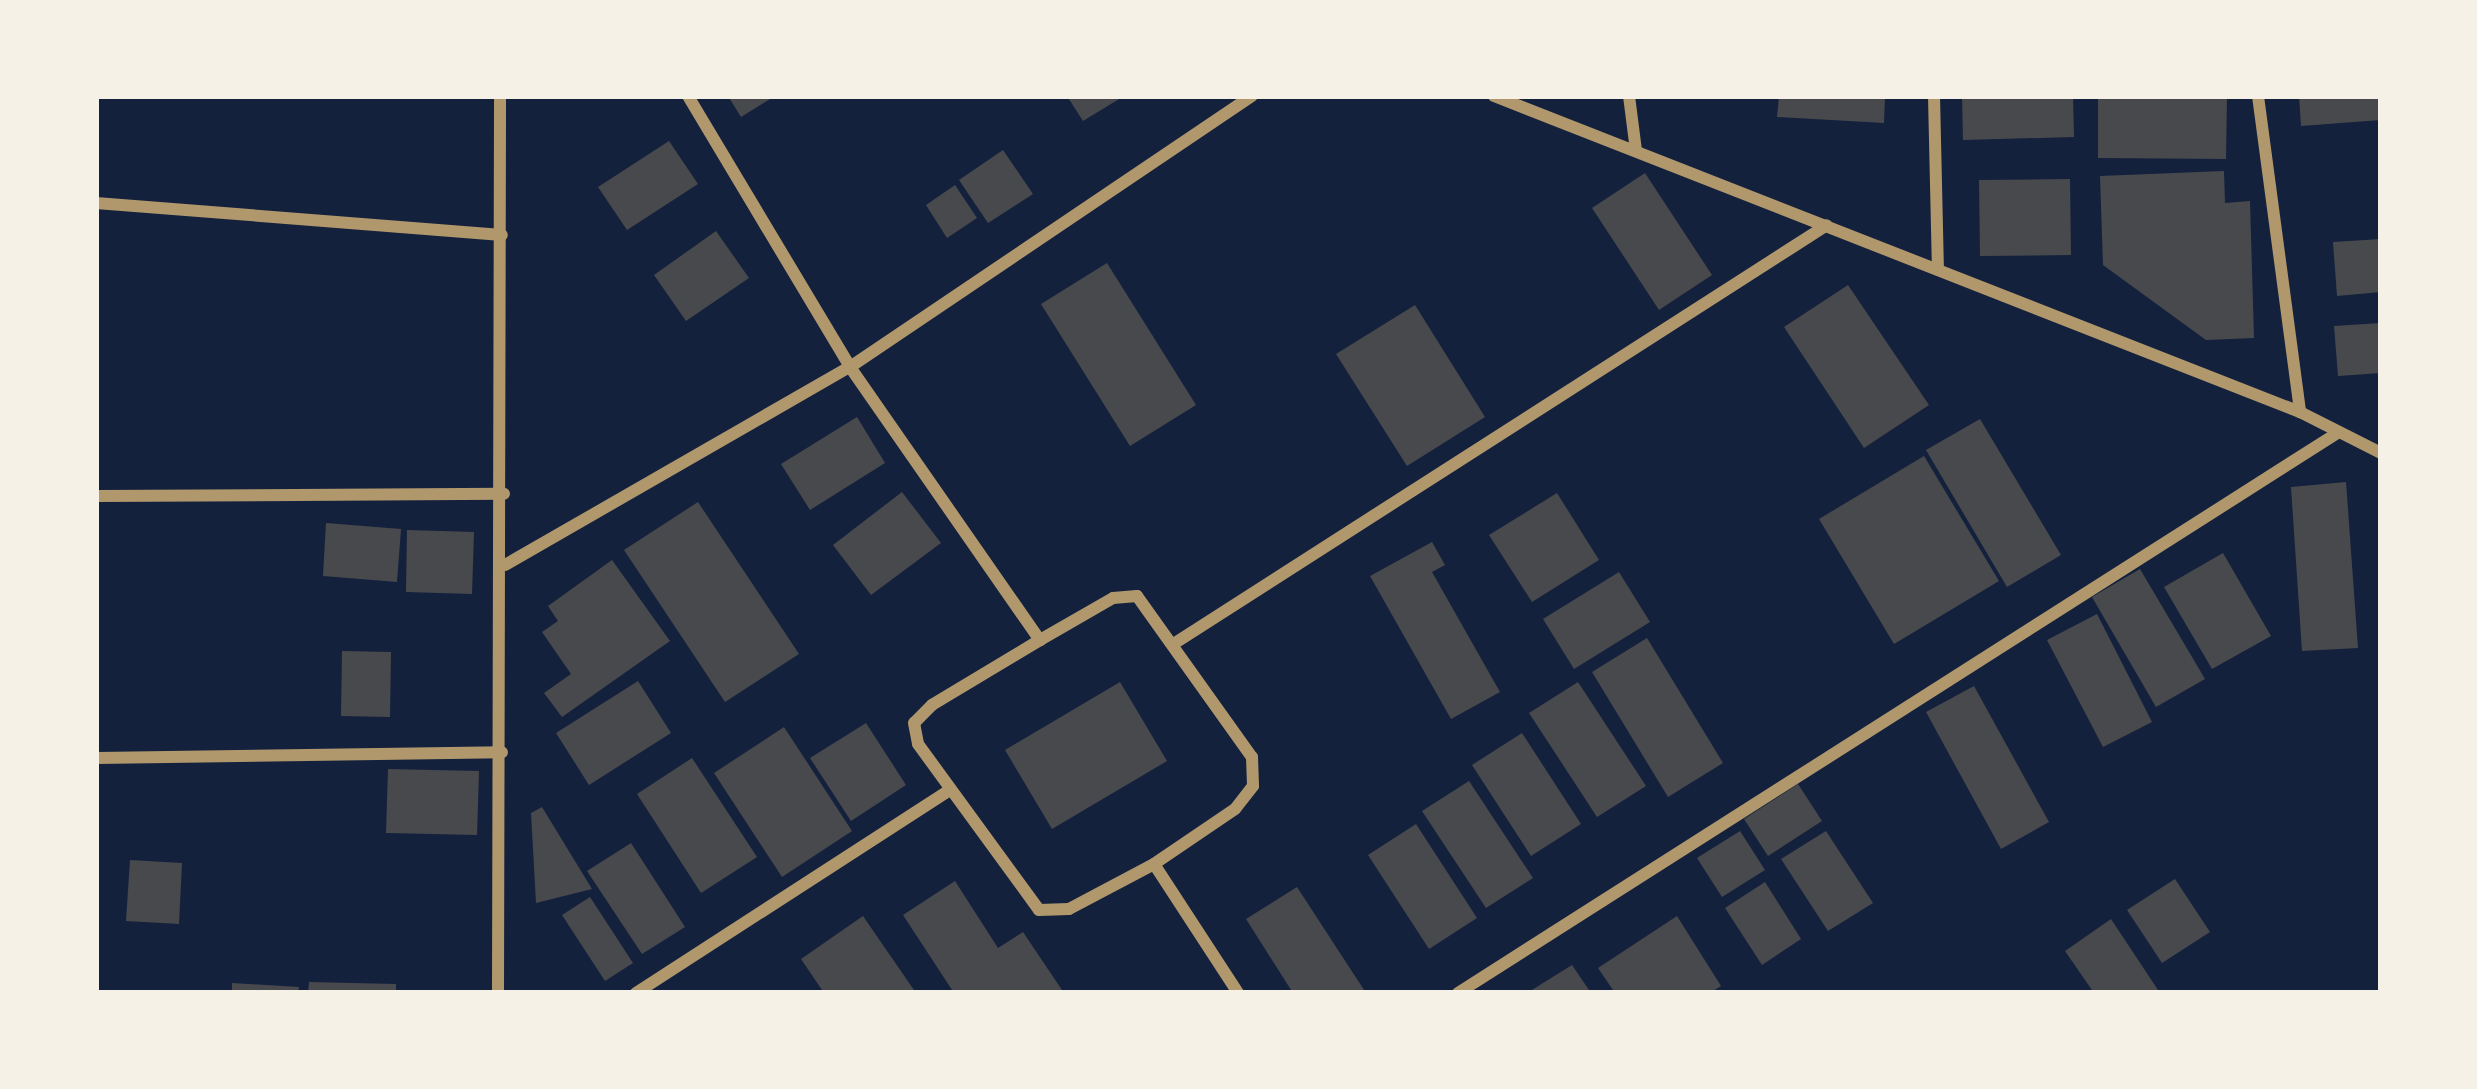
<!DOCTYPE html>
<style>
body{margin:0}
#map{position:relative;width:2477px;height:1089px;overflow:hidden;background:#14213d;font-family:"Open Sans",sans-serif}
div>[style]{position:absolute}
[style*='--x']{left:calc(var(--x)*1px);top:calc(var(--y)*1px);width:calc(var(--w)*1px);rotate:calc(var(--a)*1deg)}
.building>*{inset:0;background:#48494c}
.minor>*{height:12px;margin:-6px;padding:0 6px;transform-origin:6px;border-radius:6px;background:#b1986c}
span{translate:-50% -50%;white-space:nowrap;text-align:center;line-height:1.15;-webkit-text-stroke:10px #f6f1e7;paint-order:stroke}
.frame{position:absolute;inset:0;border:99px solid #f6f1e7;pointer-events:none}
</style>
<div id="map">
<div class="building">
<i style="clip-path:polygon(728px 96px,775px 96px,741px 117px)"></i>
<i style="clip-path:polygon(1067px 96px,1124px 96px,1083px 121px)"></i>
<i style="clip-path:polygon(1779px 96px,1885px 96px,1884px 123px,1777px 117px)"></i>
<i style="clip-path:polygon(1962px 96px,2073px 96px,2074px 137px,1963px 140px)"></i>
<i style="clip-path:polygon(2098px 96px,2227px 96px,2226px 159px,2098px 158px)"></i>
<i style="clip-path:polygon(2299px 96px,2381px 96px,2381px 120px,2301px 126px)"></i>
<i style="clip-path:polygon(669px 141px,698px 184px,627px 230px,598px 187px)"></i>
<i style="clip-path:polygon(1003px 150px,1033px 194px,988px 223px,959px 180px)"></i>
<i style="clip-path:polygon(2224px 171px,2225px 203px,2250px 201px,2254px 338px,2206px 340px,2103px 265px,2100px 176px)"></i>
<i style="clip-path:polygon(1645px 173px,1712px 275px,1659px 310px,1592px 208px)"></i>
<i style="clip-path:polygon(2070px 179px,2071px 255px,1980px 256px,1979px 180px)"></i>
<i style="clip-path:polygon(955px 185px,977px 218px,947px 238px,926px 205px)"></i>
<i style="clip-path:polygon(716px 231px,749px 278px,686px 321px,654px 275px)"></i>
<i style="clip-path:polygon(2381px 239px,2381px 292px,2337px 296px,2333px 242px)"></i>
<i style="clip-path:polygon(1107px 263px,1196px 405px,1130px 446px,1041px 304px)"></i>
<i style="clip-path:polygon(1848px 285px,1929px 405px,1864px 448px,1784px 327px)"></i>
<i style="clip-path:polygon(1415px 305px,1485px 417px,1407px 466px,1336px 354px)"></i>
<i style="clip-path:polygon(2381px 323px,2381px 373px,2338px 376px,2334px 326px)"></i>
<i style="clip-path:polygon(857px 417px,885px 463px,810px 510px,781px 464px)"></i>
<i style="clip-path:polygon(1980px 419px,2061px 555px,2007px 587px,1926px 450px)"></i>
<i style="clip-path:polygon(1924px 456px,1999px 581px,1894px 644px,1819px 519px)"></i>
<i style="clip-path:polygon(2346px 482px,2358px 648px,2302px 651px,2291px 487px)"></i>
<i style="clip-path:polygon(902px 492px,941px 543px,871px 595px,833px 545px)"></i>
<i style="clip-path:polygon(1557px 493px,1599px 560px,1532px 602px,1489px 535px)"></i>
<i style="clip-path:polygon(698px 502px,799px 654px,725px 702px,624px 550px)"></i>
<i style="clip-path:polygon(326px 523px,401px 529px,397px 582px,323px 576px)"></i>
<i style="clip-path:polygon(407px 530px,474px 532px,472px 594px,406px 592px)"></i>
<i style="clip-path:polygon(1432px 542px,1445px 565px,1432px 572px,1500px 692px,1451px 719px,1370px 576px)"></i>
<i style="clip-path:polygon(2223px 553px,2271px 636px,2212px 669px,2164px 587px)"></i>
<i style="clip-path:polygon(612px 560px,670px 641px,562px 717px,544px 693px,571px 674px,542px 632px,558px 621px,548px 606px)"></i>
<i style="clip-path:polygon(2140px 569px,2205px 679px,2156px 707px,2092px 597px)"></i>
<i style="clip-path:polygon(1619px 572px,1650px 622px,1574px 669px,1543px 619px)"></i>
<i style="clip-path:polygon(2097px 614px,2152px 722px,2103px 747px,2047px 640px)"></i>
<i style="clip-path:polygon(1647px 638px,1723px 763px,1668px 797px,1592px 672px)"></i>
<i style="clip-path:polygon(342px 651px,391px 652px,390px 717px,341px 716px)"></i>
<i style="clip-path:polygon(638px 681px,671px 733px,589px 785px,556px 733px)"></i>
<i style="clip-path:polygon(1120px 682px,1167px 761px,1052px 829px,1005px 750px)"></i>
<i style="clip-path:polygon(1578px 682px,1646px 786px,1597px 817px,1529px 713px)"></i>
<i style="clip-path:polygon(1974px 686px,2049px 822px,2001px 849px,1926px 712px)"></i>
<i style="clip-path:polygon(866px 723px,906px 785px,851px 821px,810px 758px)"></i>
<i style="clip-path:polygon(784px 727px,852px 831px,782px 877px,714px 773px)"></i>
<i style="clip-path:polygon(1522px 733px,1581px 824px,1531px 856px,1472px 765px)"></i>
<i style="clip-path:polygon(692px 758px,757px 857px,701px 893px,637px 794px)"></i>
<i style="clip-path:polygon(388px 769px,479px 771px,477px 835px,386px 833px)"></i>
<i style="clip-path:polygon(1469px 781px,1533px 878px,1486px 908px,1422px 811px)"></i>
<i style="clip-path:polygon(1798px 784px,1822px 821px,1768px 856px,1744px 819px)"></i>
<i style="clip-path:polygon(542px 807px,592px 889px,536px 903px,531px 813px)"></i>
<i style="clip-path:polygon(1416px 824px,1477px 918px,1429px 949px,1368px 855px)"></i>
<i style="clip-path:polygon(1740px 831px,1765px 870px,1722px 897px,1697px 858px)"></i>
<i style="clip-path:polygon(1826px 831px,1873px 903px,1828px 931px,1781px 859px)"></i>
<i style="clip-path:polygon(631px 843px,685px 927px,642px 954px,587px 871px)"></i>
<i style="clip-path:polygon(130px 860px,182px 863px,179px 924px,126px 921px)"></i>
<i style="clip-path:polygon(2175px 879px,2210px 932px,2162px 963px,2127px 910px)"></i>
<i style="clip-path:polygon(955px 881px,998px 948px,1023px 932px,1064px 993px,954px 993px,903px 915px)"></i>
<i style="clip-path:polygon(1765px 882px,1801px 939px,1762px 965px,1725px 908px)"></i>
<i style="clip-path:polygon(1297px 887px,1366px 993px,1293px 993px,1246px 919px)"></i>
<i style="clip-path:polygon(590px 897px,633px 963px,605px 981px,562px 915px)"></i>
<i style="clip-path:polygon(863px 916px,916px 993px,824px 993px,801px 959px)"></i>
<i style="clip-path:polygon(1677px 916px,1721px 986px,1710px 993px,1615px 993px,1598px 968px)"></i>
<i style="clip-path:polygon(2111px 919px,2160px 993px,2094px 993px,2065px 951px)"></i>
<i style="clip-path:polygon(1572px 965px,1591px 993px,1527px 993px)"></i>
<i style="clip-path:polygon(309px 982px,396px 984px,396px 993px,308px 993px)"></i>
<i style="clip-path:polygon(232px 983px,299px 987px,298px 993px,232px 993px)"></i>
</div>
<div class="minor">
<i style="--x:688;--y:96;--w:316;--a:59.1"></i>
<i style="--x:850;--y:367;--w:333;--a:55.2"></i>
<i style="--x:1040;--y:640;--w:126;--a:149"></i>
<i style="--x:932;--y:705;--w:25;--a:135"></i>
<i style="--x:914;--y:723;--w:21;--a:79"></i>
<i style="--x:918;--y:744;--w:205;--a:53.9"></i>
<i style="--x:1039;--y:910;--w:30;--a:-2"></i>
<i style="--x:1069;--y:909;--w:96;--a:-27.9"></i>
<i style="--x:1154;--y:864;--w:154;--a:56.9"></i>
<i style="--x:1494;--y:96;--w:866;--a:21.41"></i>
<i style="--x:2300;--y:412;--w:91;--a:26.8"></i>
<i style="--x:1629;--y:96;--w:55;--a:82.7"></i>
<i style="--x:1934;--y:96;--w:173;--a:88.7"></i>
<i style="--x:2258;--y:96;--w:319;--a:82.4"></i>
<i style="--x:96;--y:203;--w:407;--a:4.5"></i>
<i style="--x:96;--y:496;--w:408;--a:-0.3"></i>
<i style="--x:505;--y:565;--w:398;--a:-29.9"></i>
<i style="--x:850;--y:367;--w:485;--a:-34"></i>
<i style="--x:1040;--y:640;--w:84;--a:-29.9"></i>
<i style="--x:1113;--y:598;--w:24;--a:-5"></i>
<i style="--x:1137;--y:596;--w:198;--a:54.5"></i>
<i style="--x:1252;--y:757;--w:29;--a:88"></i>
<i style="--x:1253;--y:786;--w:29;--a:128"></i>
<i style="--x:1235;--y:809;--w:98;--a:145.8"></i>
<i style="--x:1175;--y:643;--w:774;--a:-32.66"></i>
<i style="--x:96;--y:758;--w:406;--a:-0.8"></i>
<i style="--x:498;--y:993;--w:897;--a:-89.87"></i>
<i style="--x:636;--y:993;--w:374;--a:-32.9"></i>
<i style="--x:1458;--y:993;--w:1044;--a:-32.49"></i>
</div>
<div class="frame"></div>
</div>
